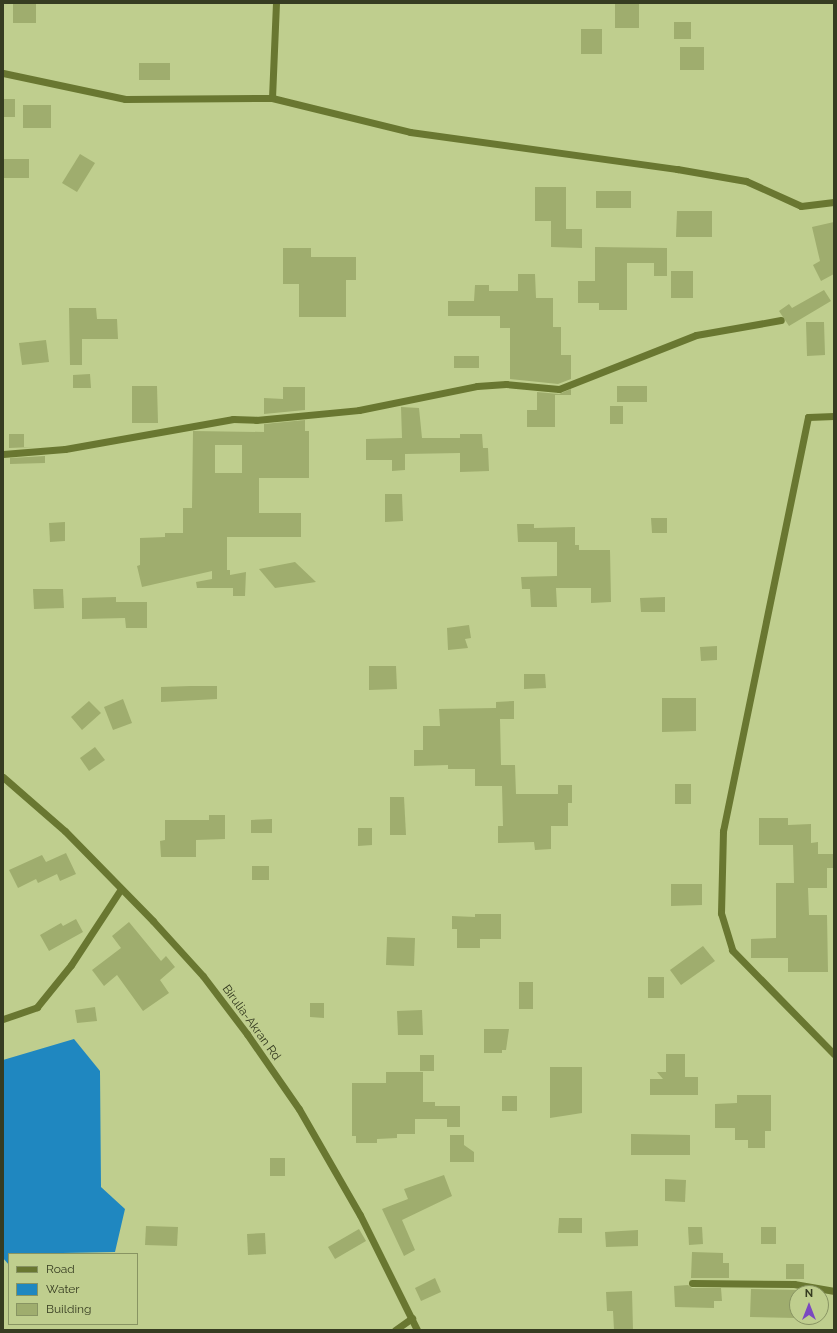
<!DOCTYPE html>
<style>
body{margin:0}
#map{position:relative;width:837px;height:1333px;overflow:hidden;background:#bfce8e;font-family:Raleway,sans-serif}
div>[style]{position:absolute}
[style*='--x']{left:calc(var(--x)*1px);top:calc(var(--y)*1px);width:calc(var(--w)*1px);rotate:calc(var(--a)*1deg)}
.water>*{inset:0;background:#1f87c0}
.building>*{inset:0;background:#9fad6e}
.minor>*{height:7px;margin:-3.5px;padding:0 3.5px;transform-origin:3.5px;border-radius:3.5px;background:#697731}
span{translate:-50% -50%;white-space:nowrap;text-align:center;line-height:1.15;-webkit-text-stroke:3px #bfce8e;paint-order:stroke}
.street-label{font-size:12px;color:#363c21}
.frame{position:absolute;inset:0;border:4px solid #363c21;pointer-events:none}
.legend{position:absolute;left:8px;top:1253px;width:130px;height:72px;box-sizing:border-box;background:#bfce8e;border:1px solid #889462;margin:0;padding:5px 7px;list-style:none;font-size:12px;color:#363c21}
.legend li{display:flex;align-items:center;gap:8px;height:20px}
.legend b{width:20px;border:1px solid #889462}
.north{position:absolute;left:789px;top:1285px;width:40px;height:40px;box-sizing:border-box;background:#bfce8e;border:1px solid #889462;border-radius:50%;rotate:0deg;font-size:11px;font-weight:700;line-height:16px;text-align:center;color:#363c21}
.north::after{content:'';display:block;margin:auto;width:14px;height:18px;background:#7a48c0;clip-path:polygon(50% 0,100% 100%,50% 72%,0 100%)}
</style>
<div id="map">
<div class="water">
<i style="clip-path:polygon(74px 1039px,100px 1071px,101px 1187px,125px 1209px,115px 1252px,9px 1254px,9px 1265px,3px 1258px,3px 1060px)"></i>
</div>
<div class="building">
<i style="clip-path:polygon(13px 4px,36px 4px,36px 23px,13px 23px)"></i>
<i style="clip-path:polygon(615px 4px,639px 4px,639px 28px,615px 28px)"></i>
<i style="clip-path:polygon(674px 22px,691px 22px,691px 39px,674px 39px)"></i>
<i style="clip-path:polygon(581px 29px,602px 29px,602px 54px,581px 54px)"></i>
<i style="clip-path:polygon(680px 47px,704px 47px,704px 70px,680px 70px)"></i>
<i style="clip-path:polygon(139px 63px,170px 63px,170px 80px,139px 80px)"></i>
<i style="clip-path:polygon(3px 99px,15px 99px,15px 117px,3px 117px)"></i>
<i style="clip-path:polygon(23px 105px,51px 105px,51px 128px,23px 128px)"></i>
<i style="clip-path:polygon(80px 154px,95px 163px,77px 192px,62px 183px)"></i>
<i style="clip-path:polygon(3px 159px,29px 159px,29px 178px,3px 178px)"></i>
<i style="clip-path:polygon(535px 187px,566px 187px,566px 229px,582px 229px,582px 248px,551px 247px,551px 221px,535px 221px)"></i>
<i style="clip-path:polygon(596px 191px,631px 191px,631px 208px,596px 208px)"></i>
<i style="clip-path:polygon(677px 211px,712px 211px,712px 237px,676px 237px)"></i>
<i style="clip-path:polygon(834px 222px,834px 274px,821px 281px,813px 265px,820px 261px,812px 227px)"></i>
<i style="clip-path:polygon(595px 247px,667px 248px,667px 276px,654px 276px,654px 263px,627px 263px,627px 310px,599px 310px,599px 303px,578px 303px,578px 281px,595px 281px)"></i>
<i style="clip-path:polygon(283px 248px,311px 248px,311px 257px,356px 257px,356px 280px,346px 280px,346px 317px,299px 317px,299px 284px,283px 284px)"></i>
<i style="clip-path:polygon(671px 271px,693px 271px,693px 298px,671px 298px)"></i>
<i style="clip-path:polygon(518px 274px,535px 274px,536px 298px,553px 298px,553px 327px,561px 327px,561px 355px,571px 355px,571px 379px,558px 384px,510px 379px,510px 328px,500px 328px,500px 316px,448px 316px,448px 301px,474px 301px,475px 285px,489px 285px,489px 291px,518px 291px)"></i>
<i style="clip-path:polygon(824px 290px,831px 301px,789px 326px,779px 311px,789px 304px,792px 308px)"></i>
<i style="clip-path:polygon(69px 308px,96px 308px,97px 319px,117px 319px,118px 339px,82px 339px,82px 365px,70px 365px)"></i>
<i style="clip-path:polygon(806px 322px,824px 322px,825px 355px,807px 356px)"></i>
<i style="clip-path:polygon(46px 340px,49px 362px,22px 365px,19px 343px)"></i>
<i style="clip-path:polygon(454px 356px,479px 356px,479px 368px,454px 368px)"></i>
<i style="clip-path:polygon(90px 374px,91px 388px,73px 388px,73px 375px)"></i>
<i style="clip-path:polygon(132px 386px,157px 386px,158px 423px,132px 423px)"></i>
<i style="clip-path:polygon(617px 386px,647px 386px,647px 402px,617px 402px)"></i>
<i style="clip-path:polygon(283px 387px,305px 387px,305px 410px,264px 414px,264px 398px,283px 399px)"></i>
<i style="clip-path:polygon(571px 389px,571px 395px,555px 395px,555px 427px,527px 427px,527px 410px,537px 410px,537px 392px,559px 394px)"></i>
<i style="clip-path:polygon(610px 406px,623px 406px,623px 424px,610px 424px)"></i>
<i style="clip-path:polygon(401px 407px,419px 408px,422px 438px,460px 438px,460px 434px,482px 434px,483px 448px,488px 448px,489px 471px,460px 472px,460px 453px,405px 454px,405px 470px,392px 471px,392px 460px,366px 460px,366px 439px,402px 438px)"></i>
<i style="clip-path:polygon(evenodd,305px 420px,305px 431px,309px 431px,309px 478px,259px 478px,259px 513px,301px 513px,301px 537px,227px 537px,227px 570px,230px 570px,230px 575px,246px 572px,245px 596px,233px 596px,233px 588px,197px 588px,196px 582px,212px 579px,212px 571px,142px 587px,137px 566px,140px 565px,140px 538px,165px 537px,165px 533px,183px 533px,183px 508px,192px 508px,193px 431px,264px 432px,264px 424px,305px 420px,215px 445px,242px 445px,242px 473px,215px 473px,215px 445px)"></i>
<i style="clip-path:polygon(9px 434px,24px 434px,24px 447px,33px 447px,9px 448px)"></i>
<i style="clip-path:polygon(45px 456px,45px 463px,10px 464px,10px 458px)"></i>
<i style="clip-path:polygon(385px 494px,402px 494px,403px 521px,385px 522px)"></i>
<i style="clip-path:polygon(651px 518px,667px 518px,667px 533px,652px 533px)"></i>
<i style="clip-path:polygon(65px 522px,65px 541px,50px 542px,49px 523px)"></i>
<i style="clip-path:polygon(517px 524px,534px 524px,534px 528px,575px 527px,575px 545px,579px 545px,579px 550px,610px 550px,611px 602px,591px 603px,591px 588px,556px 588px,557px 607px,531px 607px,530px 589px,522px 589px,521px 577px,557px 576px,557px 542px,518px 542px)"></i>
<i style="clip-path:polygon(295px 562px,316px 582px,275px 588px,259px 569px)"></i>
<i style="clip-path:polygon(33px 589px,63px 589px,64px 608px,34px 609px)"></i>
<i style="clip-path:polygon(116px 597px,116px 602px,147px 602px,147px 628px,126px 628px,125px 618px,82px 619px,82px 598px)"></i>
<i style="clip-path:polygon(665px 597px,665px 612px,641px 612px,640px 598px)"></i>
<i style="clip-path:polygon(469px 625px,471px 638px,465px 639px,468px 648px,448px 650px,447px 628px)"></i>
<i style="clip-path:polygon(717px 646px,717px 660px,701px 661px,700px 647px)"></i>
<i style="clip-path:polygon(369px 666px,396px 666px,397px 689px,369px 690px)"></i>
<i style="clip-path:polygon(524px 674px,545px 674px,546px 688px,524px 689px)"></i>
<i style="clip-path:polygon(190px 686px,217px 686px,217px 699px,161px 702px,161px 687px)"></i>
<i style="clip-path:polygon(662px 698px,696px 698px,696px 731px,662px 732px)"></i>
<i style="clip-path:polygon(123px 699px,132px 723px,113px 730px,104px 707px)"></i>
<i style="clip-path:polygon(89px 701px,101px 713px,82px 730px,71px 717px)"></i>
<i style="clip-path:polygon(514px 701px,514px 719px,500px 719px,501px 765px,515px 765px,516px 794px,558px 794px,558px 785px,572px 785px,572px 803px,568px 803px,568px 826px,551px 826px,551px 849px,535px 850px,534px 842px,498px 843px,498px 826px,503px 826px,502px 786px,475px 786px,475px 769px,448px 769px,448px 765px,414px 766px,414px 750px,423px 750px,423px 726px,440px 726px,439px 709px,496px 708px,496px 702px)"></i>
<i style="clip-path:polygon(95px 747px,105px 760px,89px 771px,80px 758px)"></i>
<i style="clip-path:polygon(675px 784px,691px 784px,691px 804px,675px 804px)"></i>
<i style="clip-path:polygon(390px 797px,404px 797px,406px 835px,390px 835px)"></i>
<i style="clip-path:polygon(209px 815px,225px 815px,225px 839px,196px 840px,196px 857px,161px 857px,160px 841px,165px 840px,165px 820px,209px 820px)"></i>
<i style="clip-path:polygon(759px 818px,788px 818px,788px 825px,811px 824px,811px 843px,818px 842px,818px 854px,834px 854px,834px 868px,827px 868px,827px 888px,808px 888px,809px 915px,827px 915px,828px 972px,788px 972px,788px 958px,751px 958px,751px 939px,776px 938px,776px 883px,794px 883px,793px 845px,759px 845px)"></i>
<i style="clip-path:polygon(272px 819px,272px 833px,251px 833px,251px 820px)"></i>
<i style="clip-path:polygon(358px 828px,372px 828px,372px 845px,358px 846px)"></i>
<i style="clip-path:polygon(66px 853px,76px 874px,60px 881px,57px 874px,38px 883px,36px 879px,18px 888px,9px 870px,42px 855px,46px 862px)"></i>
<i style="clip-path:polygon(252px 866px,269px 866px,269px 880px,252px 880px)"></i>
<i style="clip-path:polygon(671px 884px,702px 884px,702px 905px,671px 906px)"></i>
<i style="clip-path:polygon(475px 914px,501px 914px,501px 939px,480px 939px,480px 948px,457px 948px,457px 929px,452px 929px,452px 916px,475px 917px)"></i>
<i style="clip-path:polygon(76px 919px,83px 932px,49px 951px,40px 935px,61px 923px,63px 926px)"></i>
<i style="clip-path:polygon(129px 922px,161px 961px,166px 956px,175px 967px,160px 980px,169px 993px,143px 1011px,117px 975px,104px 986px,92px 970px,121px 948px,112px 936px)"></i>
<i style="clip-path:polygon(387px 937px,415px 938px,414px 966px,386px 965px)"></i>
<i style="clip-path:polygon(703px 946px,715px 961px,681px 985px,670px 970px)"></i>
<i style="clip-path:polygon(648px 977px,664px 977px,664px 998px,648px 998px)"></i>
<i style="clip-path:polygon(519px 982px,533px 982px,533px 1009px,519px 1009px)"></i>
<i style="clip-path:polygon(310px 1003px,324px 1003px,324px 1018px,310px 1017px)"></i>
<i style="clip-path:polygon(95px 1007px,97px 1021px,77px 1023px,75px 1010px)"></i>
<i style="clip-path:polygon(422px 1010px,423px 1035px,398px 1035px,397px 1011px)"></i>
<i style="clip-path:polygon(484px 1029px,509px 1029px,506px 1050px,502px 1050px,502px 1053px,484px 1053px)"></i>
<i style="clip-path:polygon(666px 1054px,685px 1054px,685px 1077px,698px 1077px,698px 1095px,650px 1095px,650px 1079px,663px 1079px,657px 1072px,666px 1072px)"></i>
<i style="clip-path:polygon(420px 1055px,434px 1055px,434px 1071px,420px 1071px)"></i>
<i style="clip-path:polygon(550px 1067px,582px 1067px,582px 1113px,550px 1118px)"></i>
<i style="clip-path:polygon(386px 1072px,423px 1072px,423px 1102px,435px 1102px,435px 1106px,460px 1106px,460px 1127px,447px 1127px,447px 1119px,415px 1119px,415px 1134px,397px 1134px,397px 1138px,377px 1139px,377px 1143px,356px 1143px,356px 1136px,352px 1136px,352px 1083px,386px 1083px)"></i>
<i style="clip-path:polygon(737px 1095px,771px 1095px,771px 1131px,765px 1131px,765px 1148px,748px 1148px,748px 1140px,735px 1140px,735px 1128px,715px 1128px,715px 1104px,737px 1103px)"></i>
<i style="clip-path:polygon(502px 1096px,517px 1096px,517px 1111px,502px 1111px)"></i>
<i style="clip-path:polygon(631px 1134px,690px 1135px,690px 1155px,631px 1155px)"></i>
<i style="clip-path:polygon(450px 1135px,464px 1135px,464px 1145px,474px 1152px,474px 1162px,450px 1162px)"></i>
<i style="clip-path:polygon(270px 1158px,285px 1158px,285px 1176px,270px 1176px)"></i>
<i style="clip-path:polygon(444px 1175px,452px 1196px,402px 1220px,415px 1250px,404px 1256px,382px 1209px,408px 1199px,404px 1189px)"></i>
<i style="clip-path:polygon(665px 1179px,686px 1180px,685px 1202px,665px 1201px)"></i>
<i style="clip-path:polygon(559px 1218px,582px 1218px,582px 1233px,558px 1233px)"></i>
<i style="clip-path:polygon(146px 1226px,178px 1227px,177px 1246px,145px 1245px)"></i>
<i style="clip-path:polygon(688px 1227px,702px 1227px,703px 1244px,689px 1245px)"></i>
<i style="clip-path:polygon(761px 1227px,776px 1227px,776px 1244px,761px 1244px)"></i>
<i style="clip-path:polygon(359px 1229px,366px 1241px,335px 1259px,328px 1247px)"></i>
<i style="clip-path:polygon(638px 1230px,638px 1246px,606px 1247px,605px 1232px)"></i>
<i style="clip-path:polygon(265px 1233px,266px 1254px,248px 1255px,247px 1234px)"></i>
<i style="clip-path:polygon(692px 1252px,723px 1253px,723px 1263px,729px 1263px,729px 1278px,691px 1278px)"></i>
<i style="clip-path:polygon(786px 1264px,804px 1264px,804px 1279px,786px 1279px)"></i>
<i style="clip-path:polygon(435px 1278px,441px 1292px,421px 1301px,415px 1288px)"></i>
<i style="clip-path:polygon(688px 1285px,692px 1288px,721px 1288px,722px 1301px,714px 1301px,714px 1308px,675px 1307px,674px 1286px)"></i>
<i style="clip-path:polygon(751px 1289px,797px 1290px,796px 1318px,750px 1317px)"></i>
<i style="clip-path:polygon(632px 1291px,633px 1330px,614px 1330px,613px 1311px,607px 1311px,606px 1292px)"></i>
</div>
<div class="minor">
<i style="--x:3;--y:73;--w:125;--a:12"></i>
<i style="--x:125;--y:99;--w:147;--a:-0.4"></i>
<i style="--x:272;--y:98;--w:142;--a:13.8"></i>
<i style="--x:410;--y:132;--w:270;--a:7.9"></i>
<i style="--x:677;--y:169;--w:70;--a:9.9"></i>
<i style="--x:746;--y:181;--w:60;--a:24.4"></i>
<i style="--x:801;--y:206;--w:33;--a:-7"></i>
<i style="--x:272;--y:98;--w:95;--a:-87.6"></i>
<i style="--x:834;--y:416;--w:26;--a:178"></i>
<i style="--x:808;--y:417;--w:423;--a:101.6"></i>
<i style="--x:723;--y:831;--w:82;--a:91.4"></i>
<i style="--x:721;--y:913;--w:39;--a:73"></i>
<i style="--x:732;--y:950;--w:146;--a:45.6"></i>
<i style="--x:3;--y:454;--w:62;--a:-4.6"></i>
<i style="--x:65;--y:449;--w:171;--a:-10.1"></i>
<i style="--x:233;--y:419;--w:23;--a:2"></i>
<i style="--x:256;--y:420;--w:103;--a:-5.5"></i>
<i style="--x:359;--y:410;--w:120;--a:-11.5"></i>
<i style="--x:477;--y:386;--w:29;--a:-4"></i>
<i style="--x:506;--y:384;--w:53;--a:5.4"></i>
<i style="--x:559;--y:389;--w:147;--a:-21.5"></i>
<i style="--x:696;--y:335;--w:86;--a:-10"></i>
<i style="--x:3;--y:777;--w:82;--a:41.1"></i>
<i style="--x:65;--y:831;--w:126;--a:45.6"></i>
<i style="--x:153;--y:921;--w:74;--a:47.7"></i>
<i style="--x:203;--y:976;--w:73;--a:52.8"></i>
<i style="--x:247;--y:1034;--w:91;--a:55.3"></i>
<i style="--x:299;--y:1109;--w:122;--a:60.1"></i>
<i style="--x:360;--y:1215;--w:128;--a:63.6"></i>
<i style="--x:3;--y:1019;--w:36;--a:-19"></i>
<i style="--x:37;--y:1007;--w:54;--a:-51"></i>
<i style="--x:71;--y:965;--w:91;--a:-56.7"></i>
<i style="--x:692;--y:1283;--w:102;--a:0.6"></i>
<i style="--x:794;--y:1284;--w:41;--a:9.9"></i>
<i style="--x:395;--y:1330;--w:21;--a:-35"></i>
</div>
<div class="street-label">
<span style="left:251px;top:1023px;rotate:54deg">Birulia-Akran Rd</span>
</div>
<div class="frame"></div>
<ul class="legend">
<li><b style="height:5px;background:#697731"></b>Road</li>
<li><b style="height:11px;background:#1f87c0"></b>Water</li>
<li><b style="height:11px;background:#9fad6e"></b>Building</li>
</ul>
<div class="north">N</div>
</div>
